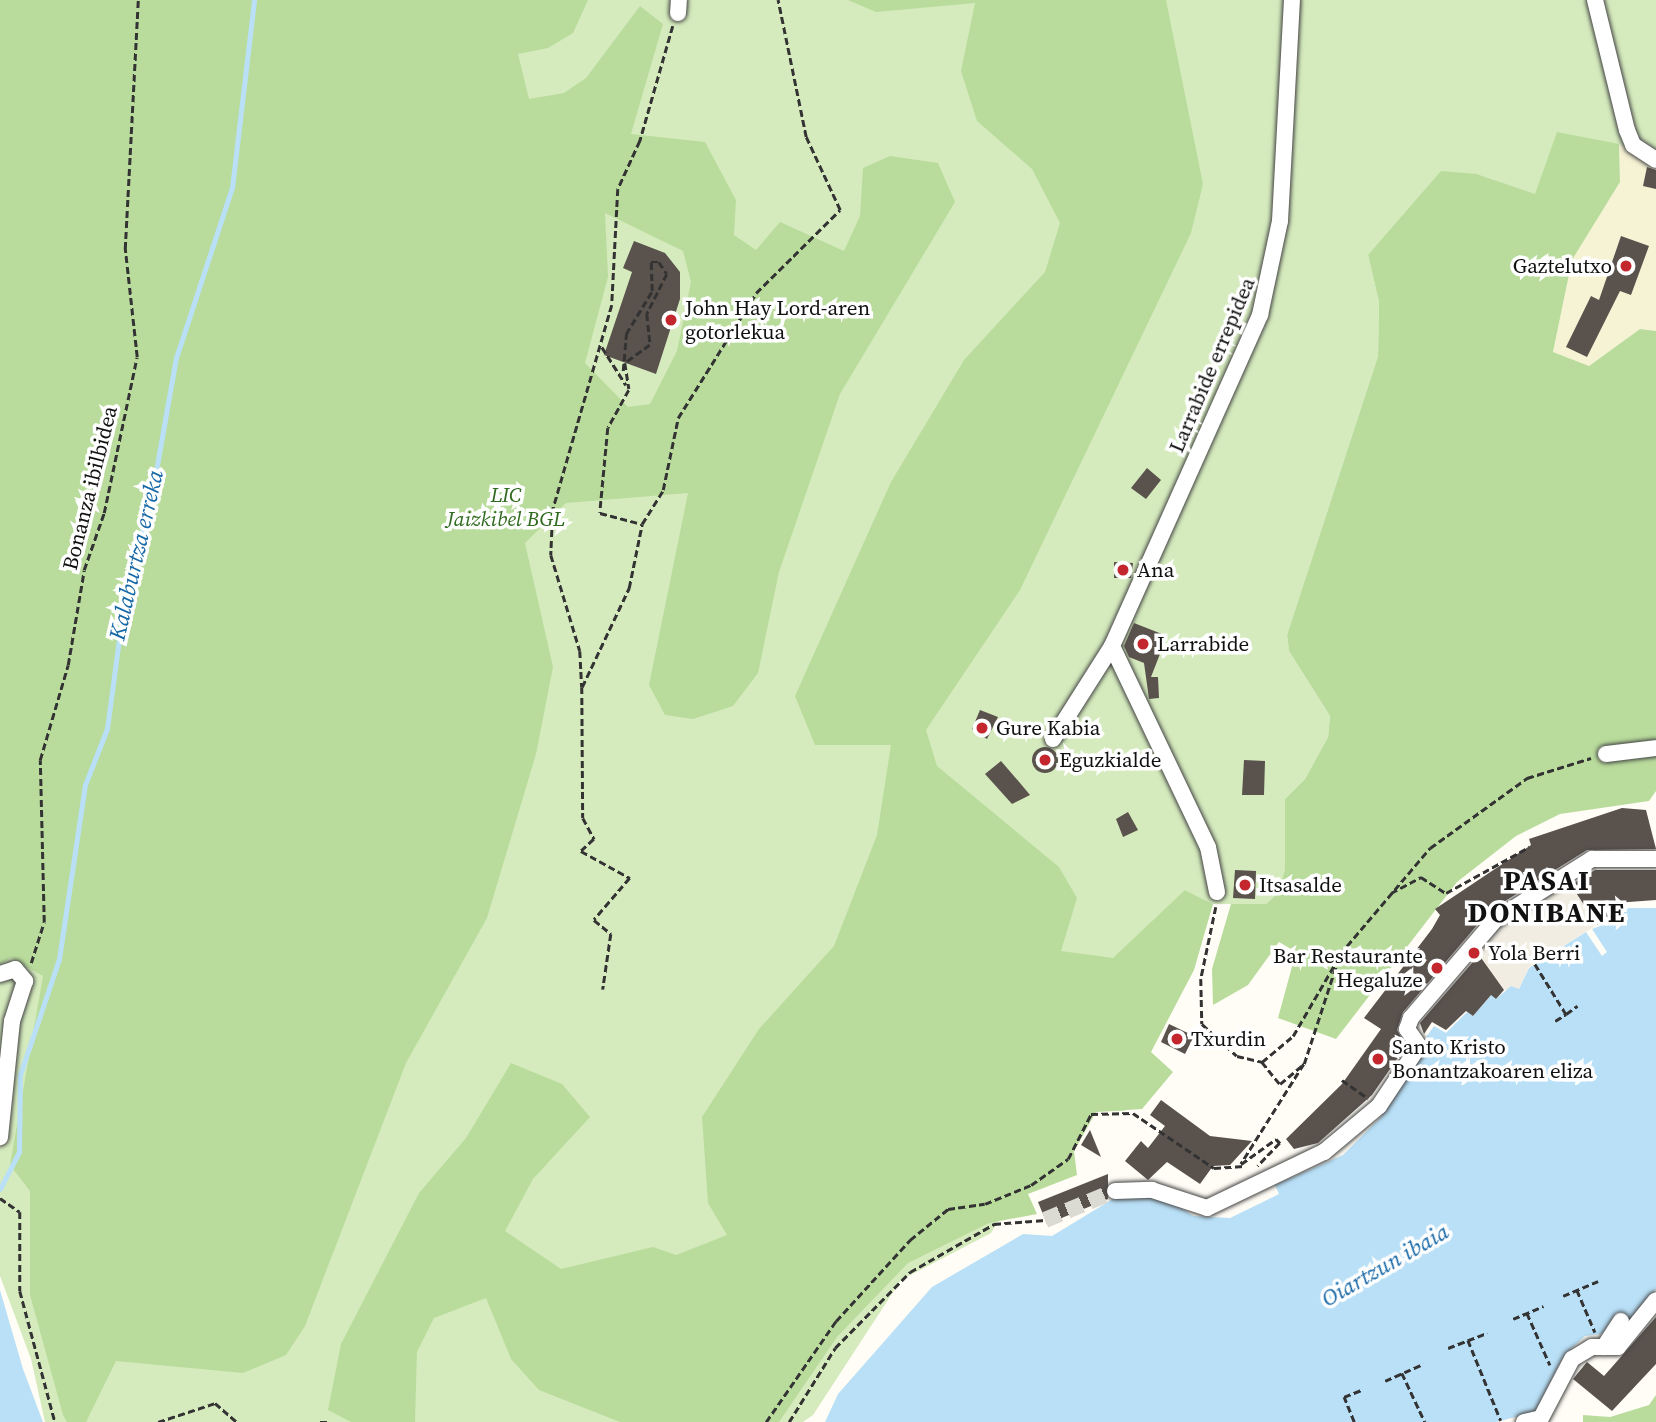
<!DOCTYPE html>
<style>
body{margin:0}
#map{position:relative;width:1656px;height:1422px;overflow:hidden;background:#fffdf5;font-family:"Source Serif 4",serif}
div>[style]{position:absolute}
[style*='--x']{left:calc(var(--x)*1px);top:calc(var(--y)*1px);width:calc(var(--w)*1px);rotate:calc(var(--a)*1deg)}
.farmland>*{inset:0;background:#f6f3d4}
.green>*{inset:0;background:#d5ebbd}
.forest>*{inset:0;background:#b9dc9c}
.plaza>*{inset:0;background:#f1ede2}
.water>*{inset:0;background:#b9e0f7}
.stream>*{height:4.5px;margin:-2.25px;padding:0 2.25px;transform-origin:2.25px;border-radius:2.25px;background:#b9e0f7}
.building>*{inset:0;background:#5a524d}
.round{border-radius:50%}
.minor-tunnel>*{height:16px;margin-top:-8px;transform-origin:0;background:repeating-linear-gradient(90deg,#dbdad3 0 16px,transparent 0 24px)}
.path>*{height:2.5px;margin-top:-1.25px;transform-origin:0;background:repeating-linear-gradient(90deg,#333 0 7px,transparent 0 10.5px)}
.roads{filter:drop-shadow(0 0 2px #444) drop-shadow(0 0 2px #444)}
.minor>*{height:16px;margin:-8px;padding:0 8px;transform-origin:8px;border-radius:8px;background:#fff}
.dots>*{width:19px;height:19px;translate:-50% -50%;box-sizing:border-box;border:4px solid #fff;border-radius:50%}
span{translate:-50% -50%;white-space:nowrap;text-align:center;line-height:1.15;-webkit-text-stroke:7px #fff;paint-order:stroke}
.poi-label{font-size:21px;color:#111}
.right{translate:-100% -50%;text-align:right}
.left{translate:0 -50%;text-align:left}
.street-label{font-size:21px;color:#111}
.park-label{font-size:21px;color:#2f6b1f;font-style:italic}
.water-label{font-size:23px;color:#1768a6;font-style:italic}
.district-label{font-size:28px;color:#111;font-weight:700;letter-spacing:2px}
</style>
<div id="map">
<div class="farmland">
<i style="clip-path:polygon(1619px 144px,1656px 165px,1656px 331px,1640px 329px,1589px 366px,1553px 352px,1572px 260px,1620px 182px)"></i>
</div>
<div class="green">
<i style="clip-path:polygon(0 0,1656px 0,1656px 165px,1619px 144px,1535px 195px,1477px 174px,1368px 255px,1379px 302px,1378px 356px,1287px 635px,1289px 651px,1330px 716px,1328px 737px,1305px 779px,1285px 799px,1285px 869px,1278px 893px,1266px 904px,1213px 904px,1185px 890px,1189px 958px,1125px 1111px,1065px 1112px,991px 1233px,901px 1280px,813px 1415px,803px 1422px,45px 1422px,31px 1359px,0 1276px)"></i>
</div>
<div class="forest">
<i style="clip-path:polygon(evenodd,0 0,588px 0,573px 33px,548px 48px,518px 54px,529px 99px,564px 93px,586px 78px,640px 6px,663px 24px,631px 134px,705px 142px,736px 200px,734px 235px,756px 250px,780px 222px,844px 251px,860px 216px,863px 168px,890px 156px,938px 163px,955px 202px,840px 394px,779px 572px,758px 673px,733px 706px,693px 719px,665px 715px,649px 685px,688px 493px,566px 503px,525px 543px,553px 667px,536px 754px,487px 918px,406px 1063px,305px 1326px,286px 1355px,243px 1373px,116px 1361px,86px 1422px,67px 1422px,63px 1415px,30px 1295px,30px 1191px,10px 1165px,43px 976px,11px 958px,0 964px,0 0,605px 213px,683px 251px,691px 282px,677px 351px,650px 404px,628px 407px,585px 363px,608px 277px,605px 213px)"></i>
<i style="clip-path:polygon(848px 0,1166px 0,1203px 184px,1191px 233px,1020px 590px,926px 730px,937px 766px,1059px 867px,1077px 898px,1061px 951px,1113px 958px,1185px 890px,1213px 904px,1194px 970px,1151px 1052px,1173px 1072px,1142px 1109px,1096px 1112px,1074px 1151px,1077px 1175px,1028px 1194px,1037px 1214px,989px 1223px,908px 1263px,837px 1337px,779px 1422px,620px 1422px,539px 1390px,511px 1359px,486px 1298px,434px 1318px,417px 1352px,415px 1422px,351px 1422px,328px 1410px,341px 1344px,419px 1193px,466px 1138px,511px 1063px,562px 1084px,590px 1117px,533px 1179px,505px 1231px,561px 1269px,653px 1247px,676px 1255px,727px 1235px,708px 1203px,702px 1117px,759px 1029px,834px 946px,877px 835px,891px 745px,815px 745px,795px 696px,891px 482px,964px 360px,1045px 272px,1060px 223px,1032px 169px,977px 121px,961px 71px,975px 3px,876px 12px)"></i>
<i style="clip-path:polygon(1557px 132px,1619px 144px,1620px 182px,1572px 260px,1553px 352px,1589px 366px,1640px 329px,1656px 331px,1656px 791px,1649px 801px,1560px 814px,1516px 836px,1457px 882px,1336px 1039px,1278px 1018px,1296px 952px,1279px 942px,1248px 985px,1213px 1005px,1212px 969px,1231px 904px,1266px 904px,1278px 893px,1285px 869px,1285px 799px,1305px 779px,1328px 737px,1330px 716px,1289px 651px,1287px 635px,1378px 356px,1379px 302px,1368px 255px,1441px 171px,1477px 174px,1535px 194px)"></i>
<i style="clip-path:polygon(1656px 1395px,1656px 1422px,1583px 1422px,1583px 1415px,1610px 1417px,1649px 1405px)"></i>
</div>
<div class="plaza">
<i style="clip-path:polygon(1566px 878px,1597px 925px,1529px 967px,1519px 989px,1504px 990px,1470px 946px)"></i>
</div>
<div class="water">
<i style="clip-path:polygon(1619px 908px,1656px 908px,1656px 1289px,1631px 1321px,1617px 1312px,1602px 1334px,1585px 1336px,1564px 1355px,1535px 1412px,1496px 1422px,825px 1422px,838px 1394px,932px 1287px,1023px 1234px,1052px 1236px,1121px 1194px,1167px 1200px,1194px 1216px,1230px 1218px,1279px 1194px,1275px 1185px,1343px 1155px,1380px 1118px,1429px 1046px,1422px 1043px,1434px 1026px,1446px 1033px,1467px 1012px,1473px 1016px,1491px 995px,1496px 999px,1511px 986px,1519px 989px,1529px 968px,1586px 932px,1602px 956px,1607px 952px,1592px 929px,1621px 918px)"></i>
<i style="clip-path:polygon(0 1290px,23px 1369px,43px 1422px,0 1422px)"></i>
</div>
<div class="stream">
<i style="--x:0;--y:1189;--w:42;--a:-62.8"></i>
<i style="--x:19;--y:1152;--w:77;--a:-89.3"></i>
<i style="--x:20;--y:1075;--w:122;--a:-71.4"></i>
<i style="--x:59;--y:959;--w:176;--a:-81.5"></i>
<i style="--x:85;--y:785;--w:60;--a:-68.6"></i>
<i style="--x:107;--y:729;--w:144;--a:-82.4"></i>
<i style="--x:126;--y:586;--w:84;--a:-73.5"></i>
<i style="--x:150;--y:505;--w:149;--a:-80"></i>
<i style="--x:176;--y:358;--w:179;--a:-71.8"></i>
<i style="--x:232;--y:188;--w:189;--a:-83.3"></i>
</div>
<div class="building">
<i style="clip-path:polygon(1647px 167px,1656px 170px,1656px 189px,1643px 186px)"></i>
<i style="clip-path:polygon(1621px 236px,1649px 246px,1631px 295px,1620px 291px,1587px 357px,1566px 347px,1591px 296px,1599px 300px)"></i>
<i style="clip-path:polygon(634px 241px,665px 253px,680px 272px,680px 299px,656px 374px,604px 355px,632px 272px,623px 268px)"></i>
<i style="clip-path:polygon(1147px 468px,1161px 480px,1146px 499px,1131px 488px)"></i>
<i style="clip-path:polygon(1114px 562px,1133px 563px,1131px 578px,1114px 578px)"></i>
<i style="clip-path:polygon(1134px 623px,1167px 636px,1151px 677px,1158px 677px,1159px 698px,1149px 699px,1144px 663px,1129px 657px,1124px 646px)"></i>
<i style="clip-path:polygon(980px 710px,998px 717px,987px 739px,972px 729px)"></i>
<i class="round" style="left:1032px;top:747px;width:26px;height:26px"></i>
<i style="clip-path:polygon(1244px 760px,1265px 761px,1264px 795px,1242px 795px)"></i>
<i style="clip-path:polygon(1001px 761px,1020px 783px,1030px 795px,1012px 804px,985px 774px)"></i>
<i style="clip-path:polygon(1622px 808px,1646px 810px,1656px 849px,1587px 850px,1489px 911px,1403px 1012px,1397px 1030px,1406px 1046px,1372px 1095px,1318px 1143px,1294px 1149px,1286px 1139px,1342px 1084px,1381px 1029px,1364px 1018px,1432px 929px,1440px 915px,1435px 909px,1531px 845px,1529px 839px)"></i>
<i style="clip-path:polygon(1128px 812px,1138px 830px,1123px 837px,1116px 819px)"></i>
<i style="clip-path:polygon(1235px 870px,1256px 871px,1255px 899px,1233px 898px)"></i>
<i style="clip-path:polygon(1595px 870px,1656px 870px,1656px 900px,1601px 904px,1609px 917px,1597px 925px,1571px 885px)"></i>
<i style="clip-path:polygon(1479px 955px,1504px 990px,1496px 999px,1491px 995px,1473px 1016px,1466px 1011px,1446px 1030px,1432px 1022px,1424px 1034px,1420px 1023px)"></i>
<i style="clip-path:polygon(1169px 1024px,1194px 1036px,1185px 1054px,1161px 1042px)"></i>
<i style="clip-path:polygon(1161px 1100px,1210px 1136px,1252px 1141px,1230px 1165px,1213px 1166px,1200px 1184px,1167px 1162px,1148px 1180px,1125px 1161px,1141px 1141px,1148px 1148px,1165px 1126px,1150px 1115px)"></i>
<i style="clip-path:polygon(1090px 1130px,1101px 1157px,1081px 1145px)"></i>
<i style="clip-path:polygon(1108px 1174px,1108px 1199px,1047px 1224px,1038px 1202px)"></i>
<i style="clip-path:polygon(1656px 1317px,1656px 1364px,1612px 1411px,1573px 1379px,1587px 1362px,1604px 1376px)"></i>
</div>
<div class="minor-tunnel">
<i style="--x:1045;--y:1220;--w:76;--a:-22.5"></i>
</div>
<div class="path">
<i style="--x:673;--y:26;--w:120;--a:106"></i>
<i style="--x:640;--y:141;--w:53;--a:114.6"></i>
<i style="--x:618;--y:189;--w:116;--a:93"></i>
<i style="--x:612;--y:305;--w:212;--a:106.1"></i>
<i style="--x:553;--y:509;--w:46;--a:92.5"></i>
<i style="--x:551;--y:555;--w:100;--a:73.2"></i>
<i style="--x:580;--y:651;--w:36;--a:87"></i>
<i style="--x:582;--y:687;--w:110;--a:-64.6"></i>
<i style="--x:629;--y:588;--w:65;--a:-78.5"></i>
<i style="--x:642;--y:524;--w:40;--a:-58"></i>
<i style="--x:663;--y:490;--w:74;--a:-78.2"></i>
<i style="--x:678;--y:418;--w:147;--a:-58"></i>
<i style="--x:756;--y:293;--w:118;--a:-44.7"></i>
<i style="--x:840;--y:210;--w:81;--a:-115"></i>
<i style="--x:806;--y:137;--w:140;--a:-101.6"></i>
<i style="--x:602;--y:347;--w:45;--a:57.7"></i>
<i style="--x:623;--y:371;--w:37;--a:-85"></i>
<i style="--x:626;--y:334;--w:50;--a:-58.8"></i>
<i style="--x:652;--y:291;--w:29;--a:-92"></i>
<i style="--x:651;--y:262;--w:8;--a:0"></i>
<i style="--x:659;--y:262;--w:14;--a:56"></i>
<i style="--x:667;--y:274;--w:45;--a:116.6"></i>
<i style="--x:647;--y:314;--w:31;--a:84"></i>
<i style="--x:650;--y:345;--w:31;--a:144"></i>
<i style="--x:625;--y:363;--w:26;--a:81"></i>
<i style="--x:629;--y:390;--w:43;--a:118.9"></i>
<i style="--x:608;--y:428;--w:85;--a:95.4"></i>
<i style="--x:600;--y:513;--w:43;--a:14.7"></i>
<i style="--x:582;--y:687;--w:131;--a:89.6"></i>
<i style="--x:583;--y:818;--w:24;--a:62"></i>
<i style="--x:594;--y:839;--w:18;--a:137"></i>
<i style="--x:581;--y:851;--w:56;--a:28.9"></i>
<i style="--x:630;--y:878;--w:55;--a:130.6"></i>
<i style="--x:594;--y:920;--w:22;--a:39"></i>
<i style="--x:611;--y:934;--w:56;--a:98.3"></i>
<i style="--x:1391;--y:893;--w:34;--a:-28"></i>
<i style="--x:1421;--y:877;--w:30;--a:33"></i>
<i style="--x:1446;--y:893;--w:95;--a:-29"></i>
<i style="--x:1216;--y:907;--w:74;--a:101.8"></i>
<i style="--x:1201;--y:979;--w:45;--a:88.7"></i>
<i style="--x:1202;--y:1024;--w:47;--a:42.4"></i>
<i style="--x:1237;--y:1056;--w:26;--a:13"></i>
<i style="--x:1262;--y:1062;--w:28;--a:51"></i>
<i style="--x:1280;--y:1084;--w:31;--a:-40"></i>
<i style="--x:1304;--y:1064;--w:118;--a:122.2"></i>
<i style="--x:1241;--y:1164;--w:43;--a:-35.5"></i>
<i style="--x:1276;--y:1139;--w:6;--a:45"></i>
<i style="--x:1280;--y:1143;--w:32;--a:134"></i>
<i style="--x:31;--y:963;--w:43;--a:-72.4"></i>
<i style="--x:44;--y:922;--w:162;--a:-91.4"></i>
<i style="--x:40;--y:760;--w:99;--a:-73.6"></i>
<i style="--x:68;--y:665;--w:96;--a:-80.4"></i>
<i style="--x:84;--y:570;--w:60;--a:-70.7"></i>
<i style="--x:104;--y:513;--w:159;--a:-78.1"></i>
<i style="--x:137;--y:357;--w:109;--a:-96.3"></i>
<i style="--x:125;--y:249;--w:249;--a:-87"></i>
<i style="--x:1535;--y:964;--w:59;--a:58.2"></i>
<i style="--x:1566;--y:1014;--w:14;--a:-36"></i>
<i style="--x:1555;--y:1021;--w:13;--a:-32"></i>
<i style="--x:1262;--y:1062;--w:40;--a:-40"></i>
<i style="--x:1293;--y:1036;--w:86;--a:-59.8"></i>
<i style="--x:1304;--y:1064;--w:116;--a:-71.9"></i>
<i style="--x:1340;--y:954;--w:139;--a:-49.7"></i>
<i style="--x:1430;--y:848;--w:120;--a:-35.8"></i>
<i style="--x:1527;--y:778;--w:67;--a:-17.4"></i>
<i style="--x:1342;--y:1080;--w:32;--a:35"></i>
<i style="--x:0;--y:1198;--w:24;--a:35"></i>
<i style="--x:20;--y:1212;--w:79;--a:90"></i>
<i style="--x:20;--y:1291;--w:136;--a:75"></i>
<i style="--x:1577;--y:1290;--w:46;--a:66.8"></i>
<i style="--x:1563;--y:1296;--w:38;--a:-23"></i>
<i style="--x:1527;--y:1313;--w:57;--a:66.1"></i>
<i style="--x:1513;--y:1319;--w:33;--a:-23"></i>
<i style="--x:1468;--y:1340;--w:87;--a:67.8"></i>
<i style="--x:1448;--y:1348;--w:42;--a:-21"></i>
<i style="--x:1402;--y:1373;--w:54;--a:64.9"></i>
<i style="--x:1385;--y:1381;--w:42;--a:-24.1"></i>
<i style="--x:158;--y:1422;--w:60;--a:-18.4"></i>
<i style="--x:215;--y:1403;--w:29;--a:41"></i>
<i style="--x:320;--y:1422;--w:10;--a:0"></i>
<i style="--x:766;--y:1422;--w:123;--a:-55.3"></i>
<i style="--x:836;--y:1321;--w:110;--a:-47.6"></i>
<i style="--x:910;--y:1240;--w:49;--a:-39.2"></i>
<i style="--x:948;--y:1209;--w:37;--a:-8"></i>
<i style="--x:985;--y:1204;--w:50;--a:-22.4"></i>
<i style="--x:1031;--y:1185;--w:45;--a:-35.1"></i>
<i style="--x:1068;--y:1159;--w:51;--a:-62.9"></i>
<i style="--x:1091;--y:1114;--w:42;--a:-1.4"></i>
<i style="--x:1133;--y:1113;--w:98;--a:34.2"></i>
<i style="--x:1214;--y:1168;--w:30;--a:-4"></i>
<i style="--x:789;--y:1422;--w:87;--a:-58.1"></i>
<i style="--x:835;--y:1348;--w:107;--a:-45.4"></i>
<i style="--x:910;--y:1272;--w:97;--a:-29.7"></i>
<i style="--x:994;--y:1224;--w:51;--a:-4.5"></i>
<i style="--x:1354;--y:1422;--w:27;--a:-112"></i>
<i style="--x:1344;--y:1397;--w:18;--a:-22"></i>
</div>
<div class="roads">
<div class="minor">
<i style="--x:1595;--y:0;--w:134;--a:76.2"></i>
<i style="--x:1627;--y:130;--w:16;--a:68"></i>
<i style="--x:1633;--y:145;--w:27;--a:33"></i>
<i style="--x:678;--y:13;--w:13;--a:-86"></i>
<i style="--x:1112;--y:646;--w:223;--a:64.5"></i>
<i style="--x:1208;--y:847;--w:46;--a:78.7"></i>
<i style="--x:1053;--y:739;--w:110;--a:-57.6"></i>
<i style="--x:1112;--y:646;--w:363;--a:-65.9"></i>
<i style="--x:1260;--y:315;--w:96;--a:-78"></i>
<i style="--x:1280;--y:221;--w:221;--a:-86.9"></i>
<i style="--x:1606;--y:754;--w:50;--a:-6.8"></i>
<i style="--x:0;--y:974;--w:16;--a:-18"></i>
<i style="--x:15;--y:969;--w:16;--a:50"></i>
<i style="--x:25;--y:981;--w:42;--a:108"></i>
<i style="--x:12;--y:1021;--w:117;--a:95.9"></i>
<i style="--x:1115;--y:1191;--w:37;--a:-2"></i>
<i style="--x:1152;--y:1190;--w:58;--a:18.1"></i>
<i style="--x:1207;--y:1208;--w:130;--a:-25.6"></i>
<i style="--x:1324;--y:1152;--w:72;--a:-39.9"></i>
<i style="--x:1379;--y:1106;--w:72;--a:-56.3"></i>
<i style="--x:1419;--y:1046;--w:21;--a:-125"></i>
<i style="--x:1407;--y:1029;--w:12;--a:-70"></i>
<i style="--x:1411;--y:1018;--w:129;--a:-49.4"></i>
<i style="--x:1495;--y:920;--w:115;--a:-32.2"></i>
<i style="--x:1592;--y:859;--w:64;--a:0"></i>
<i style="--x:1604;--y:1347;--w:31;--a:-57"></i>
<i style="--x:1524;--y:1422;--w:17;--a:-13"></i>
<i style="--x:1541;--y:1418;--w:67;--a:-62.3"></i>
<i style="--x:1572;--y:1359;--w:23;--a:-31"></i>
<i style="--x:1592;--y:1347;--w:26;--a:0"></i>
<i style="--x:1618;--y:1347;--w:60;--a:-51"></i>
</div>
</div>
<div class="dots">
<i style="left:1626px;top:266px;background:#c4262e"></i>
<i style="left:671px;top:320px;background:#c4262e"></i>
<i style="left:1123px;top:570px;background:#c4262e"></i>
<i style="left:1143px;top:644px;background:#c4262e"></i>
<i style="left:982px;top:728px;background:#c4262e"></i>
<i style="left:1045px;top:760px;background:#c4262e"></i>
<i style="left:1245px;top:885px;background:#c4262e"></i>
<i style="left:1474px;top:953px;background:#c4262e"></i>
<i style="left:1437px;top:968px;background:#c4262e"></i>
<i style="left:1177px;top:1039px;background:#c4262e"></i>
<i style="left:1378px;top:1059px;background:#c4262e"></i>
</div>
<div class="poi-label">
<span class="right" style="left:1612px;top:266px">Gaztelutxo</span>
<span class="left" style="left:685px;top:320px">John Hay Lord-aren<br>gotorlekua</span>
<span class="left" style="left:1137px;top:570px">Ana</span>
<span class="left" style="left:1157px;top:644px">Larrabide</span>
<span class="left" style="left:996px;top:728px">Gure Kabia</span>
<span class="left" style="left:1059px;top:760px">Eguzkialde</span>
<span class="left" style="left:1259px;top:885px">Itsasalde</span>
<span class="left" style="left:1488px;top:953px">Yola Berri</span>
<span class="right" style="left:1423px;top:968px">Bar Restaurante<br>Hegaluze</span>
<span class="left" style="left:1191px;top:1039px">Txurdin</span>
<span class="left" style="left:1392px;top:1059px">Santo Kristo<br>Bonantzakoaren eliza</span>
</div>
<div class="street-label">
<span style="left:1212px;top:365px;rotate:-67deg">Larrabide errepidea</span>
<span style="left:90px;top:488px;rotate:-76deg">Bonanza ibilbidea</span>
</div>
<div class="park-label">
<span style="left:506px;top:507px">LIC<br>Jaizkibel BGL</span>
</div>
<div class="water-label">
<span style="left:136px;top:555px;rotate:-77deg">Kalaburtza erreka</span>
<span style="left:1385px;top:1265px;rotate:-30deg">Oiartzun ibaia</span>
</div>
<div class="district-label">
<span style="left:1547px;top:896px">PASAI<br>DONIBANE</span>
</div>
</div>
